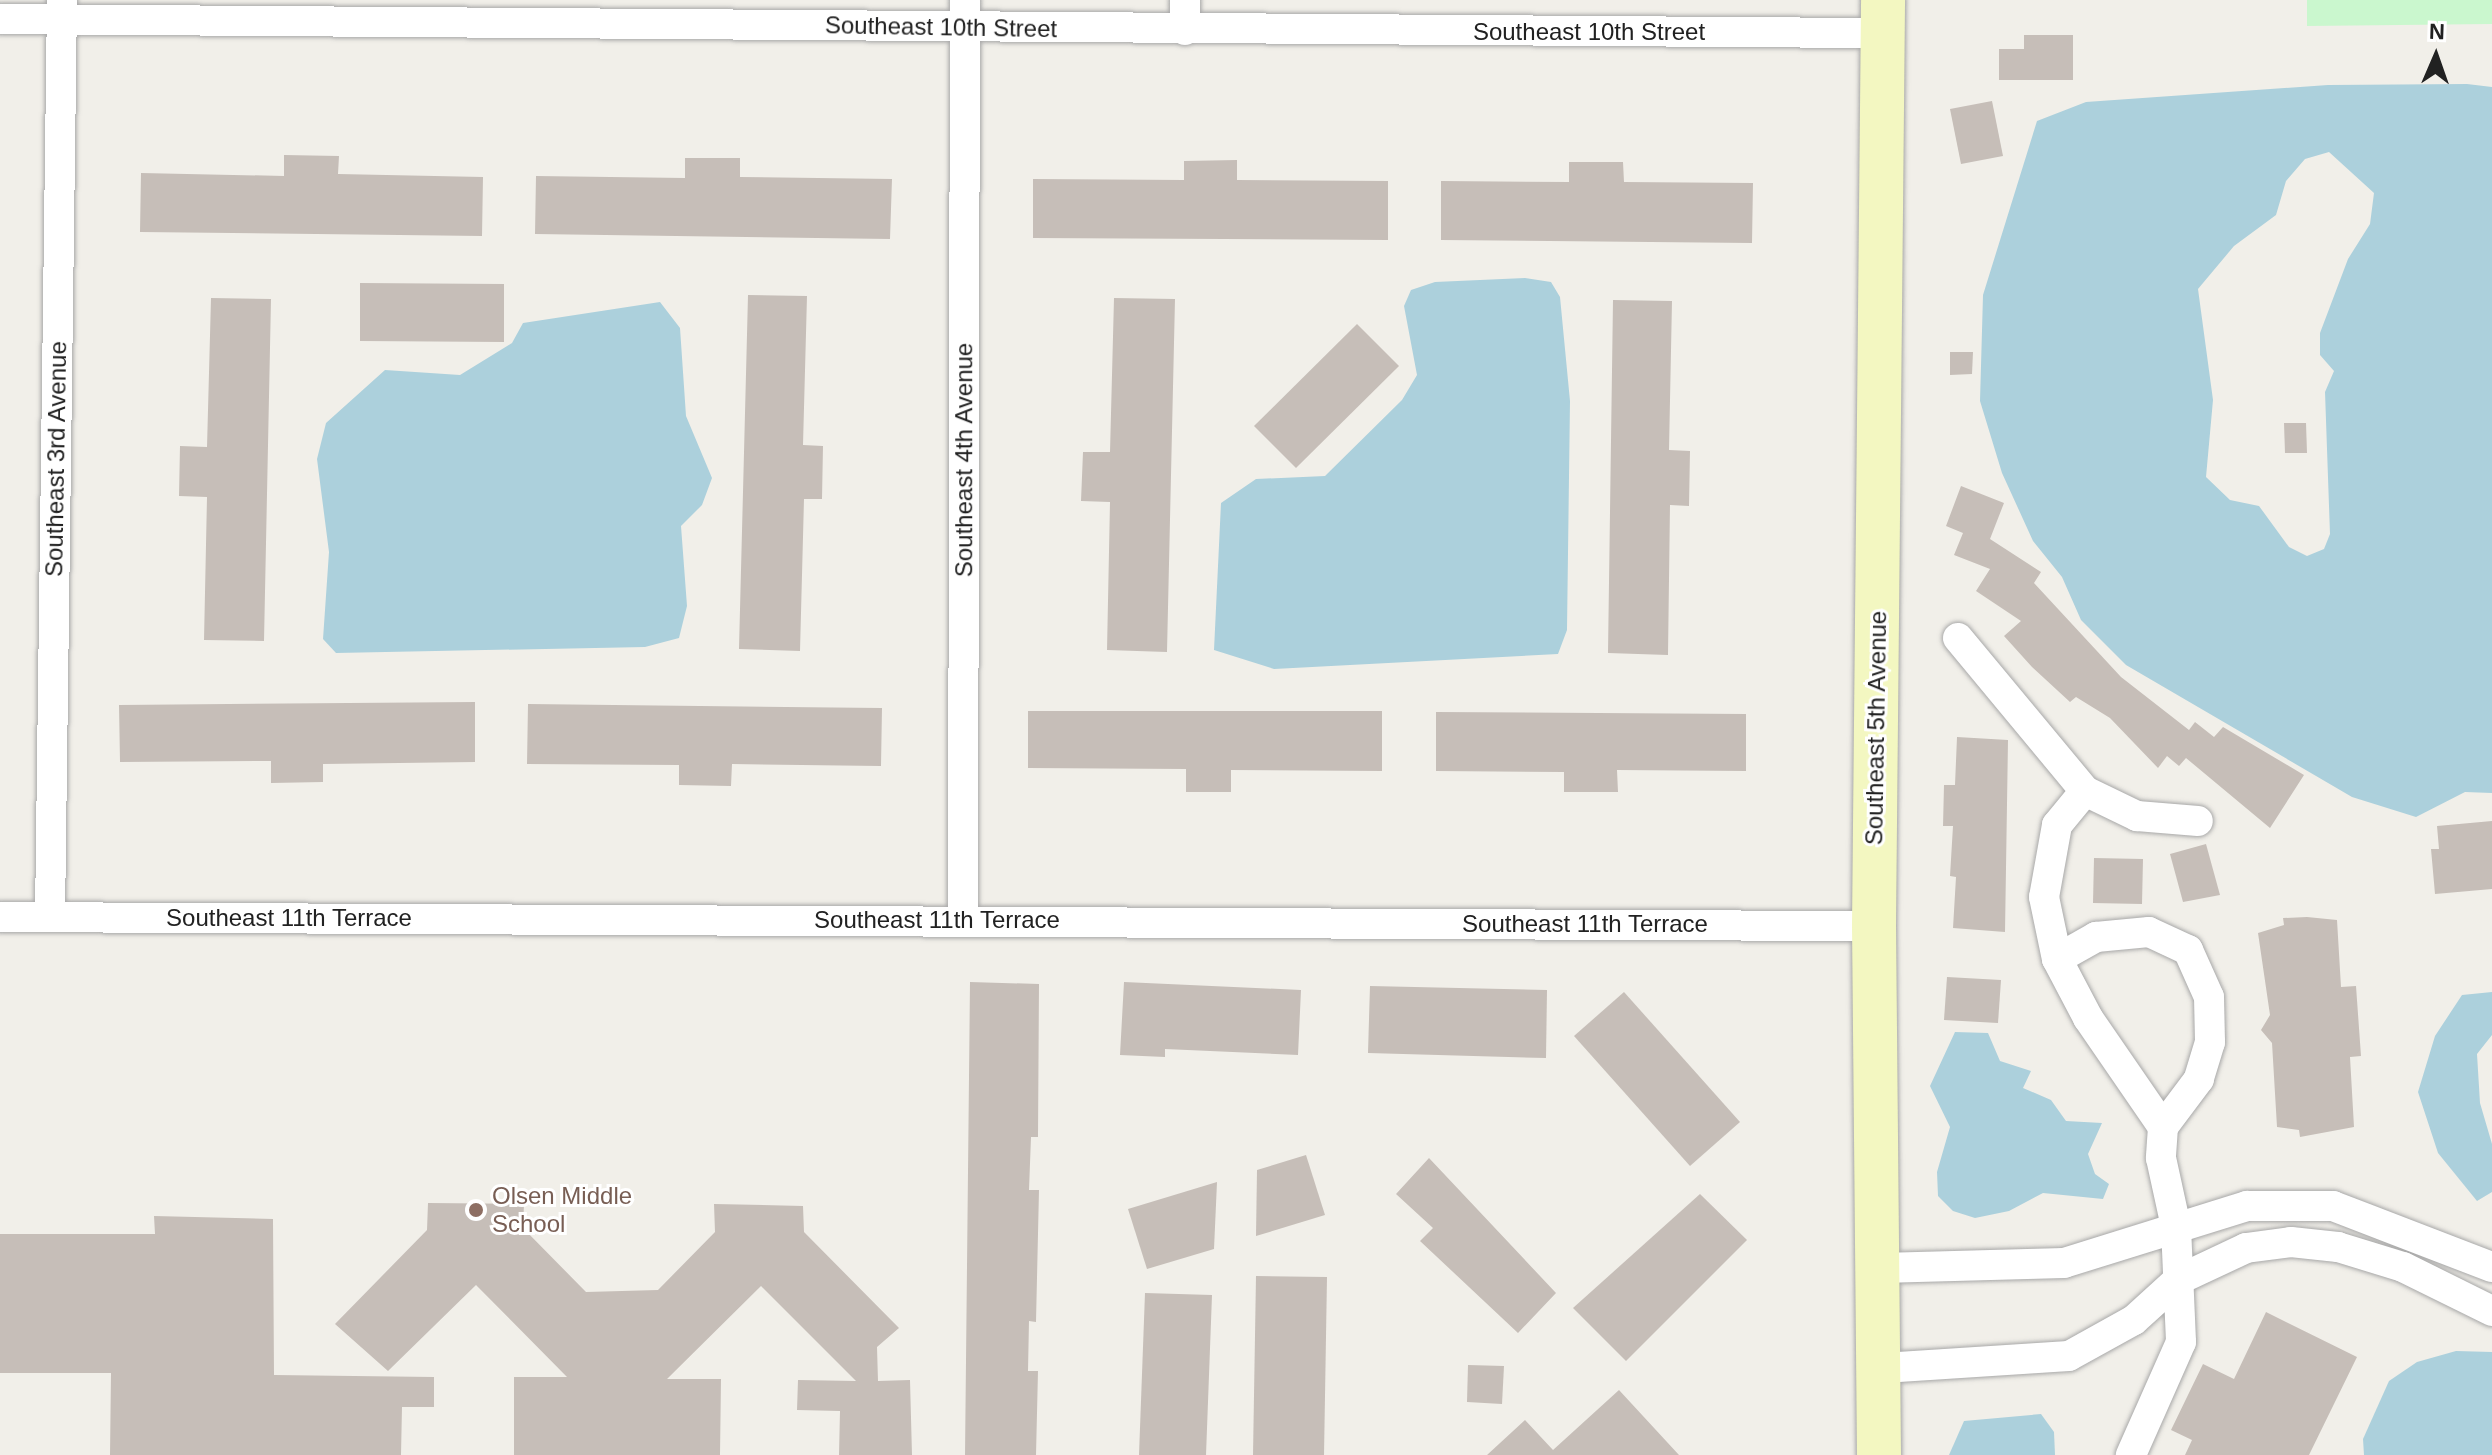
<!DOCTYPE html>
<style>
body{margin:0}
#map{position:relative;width:2492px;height:1455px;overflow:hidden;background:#f1efe9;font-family:Arial,sans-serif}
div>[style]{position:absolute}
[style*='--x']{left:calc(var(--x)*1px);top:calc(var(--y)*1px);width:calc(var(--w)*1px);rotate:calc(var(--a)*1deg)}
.park>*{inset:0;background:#caf7ce}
.water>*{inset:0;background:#acd0dc}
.building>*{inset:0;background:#c6beb8}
.roads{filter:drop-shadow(0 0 2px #a8a8a8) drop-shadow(0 0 2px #a8a8a8)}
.street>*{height:30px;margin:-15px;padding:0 15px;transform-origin:15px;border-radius:15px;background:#fff}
.secondary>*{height:44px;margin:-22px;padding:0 22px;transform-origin:22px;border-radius:22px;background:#f3f7c1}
.dots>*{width:22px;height:22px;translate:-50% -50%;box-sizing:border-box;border:4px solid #fff;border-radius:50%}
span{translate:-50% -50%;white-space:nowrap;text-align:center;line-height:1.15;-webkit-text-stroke:6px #fff;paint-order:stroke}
.street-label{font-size:24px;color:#212121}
.education-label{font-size:24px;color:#785e54}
.left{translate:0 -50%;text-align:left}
.north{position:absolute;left:2396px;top:16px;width:80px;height:80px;-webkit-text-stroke:6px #fff;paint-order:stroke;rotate:2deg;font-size:22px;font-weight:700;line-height:32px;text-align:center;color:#212121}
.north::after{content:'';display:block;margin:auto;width:28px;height:36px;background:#212121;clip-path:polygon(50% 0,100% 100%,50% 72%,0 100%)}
</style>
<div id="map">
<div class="park">
<i style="clip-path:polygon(2307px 0,2492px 0,2492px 24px,2307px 26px)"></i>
</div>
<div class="water">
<i style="clip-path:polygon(evenodd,2467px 84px,2492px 87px,2492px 793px,2465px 792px,2416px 817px,2352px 797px,2126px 665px,2081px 620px,2062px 577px,2033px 541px,2002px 473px,1980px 401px,1983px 295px,2037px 121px,2086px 102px,2328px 85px,2467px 84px,2329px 152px,2374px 193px,2370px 224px,2348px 259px,2320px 333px,2320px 355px,2334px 371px,2325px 392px,2330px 534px,2324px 549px,2307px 556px,2289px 547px,2259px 506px,2230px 500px,2206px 477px,2213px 400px,2198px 289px,2234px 246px,2276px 215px,2286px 181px,2305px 159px,2329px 152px)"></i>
<i style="clip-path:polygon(1525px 278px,1551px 282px,1560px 297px,1570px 401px,1567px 630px,1558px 654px,1274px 669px,1214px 650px,1221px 503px,1256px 479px,1325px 476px,1402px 400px,1417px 375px,1404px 306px,1411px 290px,1435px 282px)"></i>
<i style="clip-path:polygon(660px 302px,680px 328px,686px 416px,712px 478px,702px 505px,681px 526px,687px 606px,679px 638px,645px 647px,336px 653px,323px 639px,329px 552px,317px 459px,326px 423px,385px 370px,460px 375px,512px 343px,523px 323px)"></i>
<i style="clip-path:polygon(2492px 992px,2492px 1035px,2477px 1054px,2480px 1103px,2492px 1144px,2492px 1192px,2477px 1201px,2438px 1153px,2418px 1092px,2435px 1036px,2462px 995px)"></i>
<i style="clip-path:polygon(1955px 1032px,1988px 1033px,2000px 1061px,2031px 1071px,2023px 1088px,2051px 1100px,2066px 1121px,2102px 1123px,2088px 1154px,2095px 1174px,2109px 1184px,2103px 1199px,2043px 1193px,2009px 1211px,1975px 1218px,1953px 1211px,1938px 1196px,1937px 1172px,1950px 1127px,1930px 1086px)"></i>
<i style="clip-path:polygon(2456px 1351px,2492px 1352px,2492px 1455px,2364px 1455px,2363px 1439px,2389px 1381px,2417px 1362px)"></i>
<i style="clip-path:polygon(2041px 1414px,2054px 1432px,2055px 1455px,1949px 1455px,1964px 1421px)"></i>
</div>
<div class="building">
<i style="clip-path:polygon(2024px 35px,2073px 35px,2073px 80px,1999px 80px,1999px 49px,2024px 49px)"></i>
<i style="clip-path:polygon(1992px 101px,2003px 156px,1961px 164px,1950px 109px)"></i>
<i style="clip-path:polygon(284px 155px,339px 156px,338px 174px,483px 177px,482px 236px,140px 232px,141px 173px,284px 176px)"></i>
<i style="clip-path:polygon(685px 158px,740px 158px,740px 177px,892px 179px,890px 239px,535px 234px,536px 176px,685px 178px)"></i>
<i style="clip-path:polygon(1237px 160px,1237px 180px,1388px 181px,1388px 240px,1033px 238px,1033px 179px,1184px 180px,1184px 161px)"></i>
<i style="clip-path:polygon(1569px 162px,1623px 162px,1624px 182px,1753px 183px,1752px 243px,1441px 240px,1441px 181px,1569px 182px)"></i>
<i style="clip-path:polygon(360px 283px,504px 284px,504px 342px,360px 341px)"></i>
<i style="clip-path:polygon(748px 295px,807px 296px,803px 445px,823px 446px,822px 499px,804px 499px,800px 651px,739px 649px)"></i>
<i style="clip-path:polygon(211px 298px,271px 299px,264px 641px,204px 640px,207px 497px,179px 496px,180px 446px,207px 447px)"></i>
<i style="clip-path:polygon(1114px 298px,1175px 299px,1167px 652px,1107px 650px,1110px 502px,1081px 501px,1083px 452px,1110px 452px)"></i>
<i style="clip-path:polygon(1613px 300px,1672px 301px,1669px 450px,1690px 451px,1689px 506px,1670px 505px,1668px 655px,1608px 653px)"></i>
<i style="clip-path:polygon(1357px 324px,1399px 366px,1296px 468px,1254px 426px)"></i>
<i style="clip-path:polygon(1950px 352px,1973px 352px,1972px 374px,1950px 375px)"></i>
<i style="clip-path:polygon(2284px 423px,2306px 423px,2307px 453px,2285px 453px)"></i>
<i style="clip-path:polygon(1961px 486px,2004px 503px,1990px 539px,2041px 572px,2034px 583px,2121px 677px,2189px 730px,2195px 722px,2214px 737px,2223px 727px,2304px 775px,2270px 828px,2186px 758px,2179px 766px,2167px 756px,2158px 768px,2110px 718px,2076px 697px,2070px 702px,2032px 667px,2004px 636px,2021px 621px,1976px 591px,1990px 569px,1954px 555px,1963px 533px,1946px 526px)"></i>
<i style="clip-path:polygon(475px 702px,475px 762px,323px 764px,323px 782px,271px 783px,271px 761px,120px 762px,119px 705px)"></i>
<i style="clip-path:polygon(528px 704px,882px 708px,881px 766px,732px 764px,731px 786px,679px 785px,679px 765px,527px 764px)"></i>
<i style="clip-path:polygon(1028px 711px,1382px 711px,1382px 771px,1231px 770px,1231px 792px,1186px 792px,1186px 769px,1028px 768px)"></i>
<i style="clip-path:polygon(1436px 712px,1746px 714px,1746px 771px,1617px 770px,1618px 792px,1564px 792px,1564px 772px,1436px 771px)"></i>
<i style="clip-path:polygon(1957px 737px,2008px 740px,2005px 932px,1953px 928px,1956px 877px,1950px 876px,1953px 826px,1943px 826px,1944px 785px,1955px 785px)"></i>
<i style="clip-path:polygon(2492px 821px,2492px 889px,2435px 894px,2431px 849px,2439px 849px,2437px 826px)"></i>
<i style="clip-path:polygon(2206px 844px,2220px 895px,2183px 902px,2170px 854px)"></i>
<i style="clip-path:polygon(2094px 858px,2143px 859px,2142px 904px,2093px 903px)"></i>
<i style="clip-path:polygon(2307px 917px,2337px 920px,2341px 987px,2356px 986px,2361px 1056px,2350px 1057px,2354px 1127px,2300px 1137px,2299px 1130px,2277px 1127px,2272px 1043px,2261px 1030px,2270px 1015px,2258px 933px,2284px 925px,2283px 918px)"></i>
<i style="clip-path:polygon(1947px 977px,2001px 980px,1998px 1023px,1944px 1020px)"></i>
<i style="clip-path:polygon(970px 982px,1039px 984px,1038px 1137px,1031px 1137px,1029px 1190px,1039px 1190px,1036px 1322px,1029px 1321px,1028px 1371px,1038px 1371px,1036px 1455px,965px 1455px)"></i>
<i style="clip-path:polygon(1124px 982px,1301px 990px,1298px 1055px,1165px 1049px,1165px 1057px,1120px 1055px)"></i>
<i style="clip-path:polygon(1370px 986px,1547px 990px,1546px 1058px,1368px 1053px)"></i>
<i style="clip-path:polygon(1624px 992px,1740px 1122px,1690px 1166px,1574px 1036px)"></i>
<i style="clip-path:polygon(1306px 1155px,1325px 1215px,1256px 1236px,1257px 1170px)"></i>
<i style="clip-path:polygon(1429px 1158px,1556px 1293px,1518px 1333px,1420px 1241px,1433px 1228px,1396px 1194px)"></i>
<i style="clip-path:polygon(1217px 1182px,1214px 1249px,1147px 1269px,1128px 1209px)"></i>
<i style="clip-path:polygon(1700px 1194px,1747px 1240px,1626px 1361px,1573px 1308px)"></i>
<i style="clip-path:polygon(428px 1203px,524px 1204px,523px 1228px,586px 1292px,658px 1290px,715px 1232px,714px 1204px,803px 1206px,804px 1232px,899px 1328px,877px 1347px,878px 1381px,910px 1380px,912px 1455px,839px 1455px,840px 1411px,797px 1410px,798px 1380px,856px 1381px,761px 1286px,667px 1379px,721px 1379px,720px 1455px,514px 1455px,514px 1377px,567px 1377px,476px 1285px,388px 1371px,335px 1324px,427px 1230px)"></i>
<i style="clip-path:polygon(154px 1216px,273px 1219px,274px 1375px,434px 1377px,434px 1407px,402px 1407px,401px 1455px,110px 1455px,111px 1373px,0 1373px,0 1234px,155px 1234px)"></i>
<i style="clip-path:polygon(1256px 1276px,1327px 1277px,1324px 1455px,1253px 1455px)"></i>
<i style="clip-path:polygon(1145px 1293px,1212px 1295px,1206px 1455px,1139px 1455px)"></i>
<i style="clip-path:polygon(2266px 1312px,2357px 1357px,2309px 1455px,2185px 1455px,2192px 1440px,2171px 1430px,2203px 1364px,2234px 1379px)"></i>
<i style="clip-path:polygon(1468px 1365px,1504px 1366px,1502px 1404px,1467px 1402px)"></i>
<i style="clip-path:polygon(1619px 1390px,1679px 1455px,1487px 1455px,1525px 1420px,1553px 1450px)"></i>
</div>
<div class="roads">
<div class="street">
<i style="--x:1185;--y:0;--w:30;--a:90"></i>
<i style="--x:0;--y:19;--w:1883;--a:0.43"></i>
<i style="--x:1958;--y:638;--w:199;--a:50.3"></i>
<i style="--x:2085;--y:791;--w:58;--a:25.7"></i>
<i style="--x:2137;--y:816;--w:61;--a:4.7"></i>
<i style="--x:2085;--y:791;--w:44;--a:129.5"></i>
<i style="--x:2057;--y:825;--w:73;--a:100.2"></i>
<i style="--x:2044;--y:897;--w:63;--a:78.2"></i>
<i style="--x:2057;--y:959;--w:67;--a:62.3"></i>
<i style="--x:2088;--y:1018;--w:132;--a:55.5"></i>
<i style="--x:0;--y:917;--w:1874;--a:0.28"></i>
<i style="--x:50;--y:917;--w:917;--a:-89.25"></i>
<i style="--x:963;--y:919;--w:919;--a:-89.88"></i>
<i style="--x:2057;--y:959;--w:45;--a:-29.4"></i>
<i style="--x:2096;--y:937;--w:53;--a:-5.4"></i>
<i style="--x:2149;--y:932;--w:43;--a:24.8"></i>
<i style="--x:2188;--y:950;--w:51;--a:65.9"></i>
<i style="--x:2209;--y:997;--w:45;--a:88.7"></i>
<i style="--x:2210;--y:1042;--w:39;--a:107"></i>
<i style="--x:2199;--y:1079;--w:60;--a:126.9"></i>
<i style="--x:2163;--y:1127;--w:31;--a:94"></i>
<i style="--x:2161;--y:1158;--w:71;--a:77.7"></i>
<i style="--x:2176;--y:1227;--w:115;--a:87.5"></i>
<i style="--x:2181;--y:1342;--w:124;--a:113.9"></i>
<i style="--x:1881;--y:1268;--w:183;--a:-1.6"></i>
<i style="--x:2064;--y:1263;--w:192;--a:-17.3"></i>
<i style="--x:2247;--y:1206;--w:86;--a:0"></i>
<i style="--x:2333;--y:1206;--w:170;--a:21"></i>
<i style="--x:1883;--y:1368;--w:186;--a:-3.7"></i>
<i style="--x:2069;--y:1356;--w:74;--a:-29"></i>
<i style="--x:2134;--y:1320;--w:59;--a:-42.3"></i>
<i style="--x:2178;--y:1280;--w:75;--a:-25.2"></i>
<i style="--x:2246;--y:1248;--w:45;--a:-7.6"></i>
<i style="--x:2291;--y:1242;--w:47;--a:6.1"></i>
<i style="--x:2338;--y:1247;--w:68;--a:17.1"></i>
<i style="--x:2403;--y:1267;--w:99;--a:26.3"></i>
</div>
<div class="secondary">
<i style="--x:1879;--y:1455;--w:529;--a:-90.54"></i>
<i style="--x:1874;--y:926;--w:926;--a:-89.44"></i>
</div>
</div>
<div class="dots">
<i style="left:476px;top:1210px;background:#8d6e63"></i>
</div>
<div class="street-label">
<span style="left:941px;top:27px;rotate:1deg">Southeast 10th Street</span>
<span style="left:1589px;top:32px">Southeast 10th Street</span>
<span style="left:56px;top:459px;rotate:-89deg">Southeast 3rd Avenue</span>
<span style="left:964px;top:460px;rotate:-90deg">Southeast 4th Avenue</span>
<span style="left:1876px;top:728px;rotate:-89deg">Southeast 5th Avenue</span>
<span style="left:289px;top:918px">Southeast 11th Terrace</span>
<span style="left:937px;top:920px">Southeast 11th Terrace</span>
<span style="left:1585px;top:924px">Southeast 11th Terrace</span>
</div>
<div class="education-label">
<span class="left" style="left:492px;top:1210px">Olsen Middle<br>School</span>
</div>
<div class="north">N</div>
</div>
